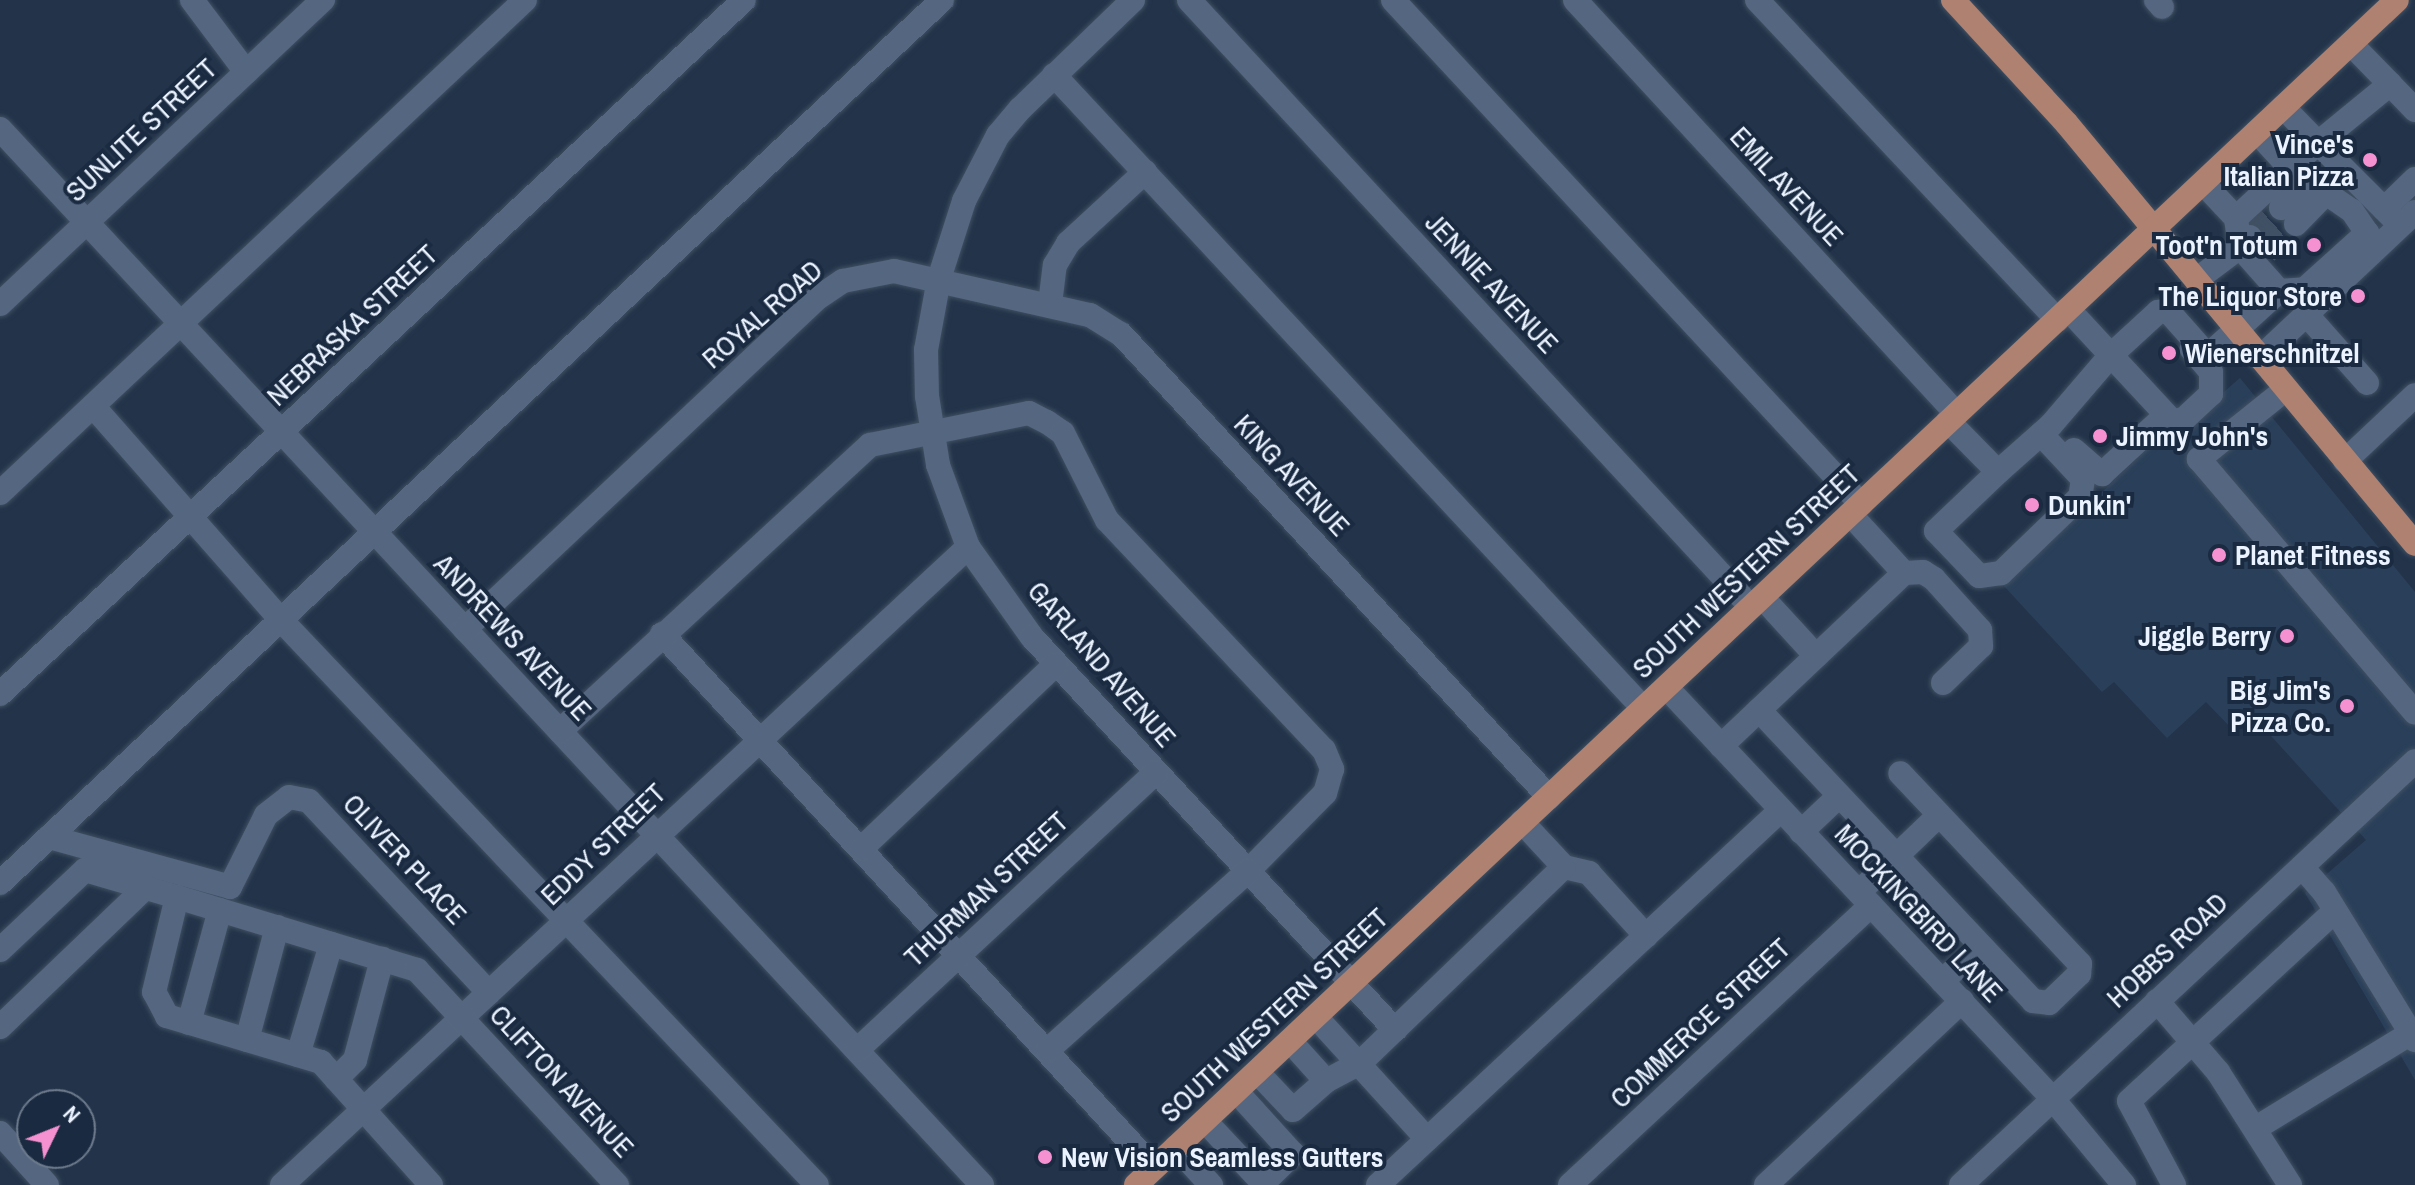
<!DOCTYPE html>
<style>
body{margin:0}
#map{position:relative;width:2415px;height:1185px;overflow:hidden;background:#23344a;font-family:"Archivo Narrow",sans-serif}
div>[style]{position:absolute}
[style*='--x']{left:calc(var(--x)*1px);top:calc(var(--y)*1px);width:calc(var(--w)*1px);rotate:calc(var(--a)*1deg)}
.built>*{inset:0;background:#2a405a}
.minor-tunnel>*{height:24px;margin-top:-12px;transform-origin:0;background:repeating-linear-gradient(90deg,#415165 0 24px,transparent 0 36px)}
.roads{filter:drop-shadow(0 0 2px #415062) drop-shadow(0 0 2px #415062)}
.minor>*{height:24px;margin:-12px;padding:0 12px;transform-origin:12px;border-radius:12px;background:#556780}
.major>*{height:24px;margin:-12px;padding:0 12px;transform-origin:12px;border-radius:12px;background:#af8170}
.dots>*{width:22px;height:22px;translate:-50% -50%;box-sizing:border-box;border:4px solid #1a2a40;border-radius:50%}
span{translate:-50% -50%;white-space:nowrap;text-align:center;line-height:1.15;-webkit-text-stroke:8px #1a2a40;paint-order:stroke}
.street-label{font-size:28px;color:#eaf3ff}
.poi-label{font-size:28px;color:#eaf3ff;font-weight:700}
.right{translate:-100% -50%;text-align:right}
.left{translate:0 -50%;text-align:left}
.north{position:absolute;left:16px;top:1089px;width:80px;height:80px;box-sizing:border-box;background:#1a2a40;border:2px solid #6d7a8c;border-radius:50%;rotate:47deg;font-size:22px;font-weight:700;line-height:32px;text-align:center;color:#eaf3ff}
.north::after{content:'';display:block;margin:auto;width:28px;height:36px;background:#f590d1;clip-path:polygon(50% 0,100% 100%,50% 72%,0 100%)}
</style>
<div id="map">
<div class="built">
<i style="clip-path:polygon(2240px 378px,2415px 592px,2415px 1080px,2305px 893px,2366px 840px,2251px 714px,2233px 730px,2206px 702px,2167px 738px,2114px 682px,2102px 692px,2004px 586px,2170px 427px,2180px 430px)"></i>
</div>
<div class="minor-tunnel">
<i style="--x:2252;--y:236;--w:40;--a:-44"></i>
<i style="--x:2266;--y:252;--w:41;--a:-43"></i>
</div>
<div class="roads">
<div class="minor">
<i style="--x:192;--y:0;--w:90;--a:53.1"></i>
<i style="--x:1133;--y:0;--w:157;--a:136"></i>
<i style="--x:1020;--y:109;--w:34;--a:130"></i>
<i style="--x:998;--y:135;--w:74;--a:117.3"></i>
<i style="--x:964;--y:201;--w:82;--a:107.8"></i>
<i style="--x:939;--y:279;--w:72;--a:100.4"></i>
<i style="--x:926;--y:350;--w:46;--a:88.8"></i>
<i style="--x:927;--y:396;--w:70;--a:80.9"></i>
<i style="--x:938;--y:465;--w:87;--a:69.9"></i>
<i style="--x:968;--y:547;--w:110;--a:54.6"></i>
<i style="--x:1032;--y:637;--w:535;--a:47.27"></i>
<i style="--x:1189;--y:0;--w:827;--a:47.2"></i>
<i style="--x:1393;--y:0;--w:688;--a:47.12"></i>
<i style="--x:1575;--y:0;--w:562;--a:47.31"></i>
<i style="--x:1757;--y:0;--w:439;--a:46.8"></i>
<i style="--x:2156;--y:0;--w:9;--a:49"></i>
<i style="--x:1054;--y:75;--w:865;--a:47.06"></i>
<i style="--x:2390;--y:84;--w:36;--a:46"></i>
<i style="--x:2283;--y:107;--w:50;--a:45.8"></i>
<i style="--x:2318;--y:143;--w:93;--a:-39.3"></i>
<i style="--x:2390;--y:84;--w:56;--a:-134.3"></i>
<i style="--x:0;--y:129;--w:1442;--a:47.08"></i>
<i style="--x:2203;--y:183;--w:48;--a:46.7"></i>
<i style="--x:2281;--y:208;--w:40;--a:-44"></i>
<i style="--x:2384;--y:209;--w:43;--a:-44.1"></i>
<i style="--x:2296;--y:224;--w:43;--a:-45.9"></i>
<i style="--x:2196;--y:280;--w:55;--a:-36.9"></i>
<i style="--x:2240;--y:247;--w:29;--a:-98"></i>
<i style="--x:2236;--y:218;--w:74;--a:-42.8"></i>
<i style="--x:2290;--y:168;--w:49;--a:-132.5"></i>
<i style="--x:2279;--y:291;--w:26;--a:-4"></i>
<i style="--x:2305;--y:289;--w:84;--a:-42.1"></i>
<i style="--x:2367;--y:233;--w:27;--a:-124"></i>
<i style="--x:2352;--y:211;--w:75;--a:-145.3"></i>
<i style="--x:2290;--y:168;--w:38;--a:-42"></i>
<i style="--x:2318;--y:143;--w:116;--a:45"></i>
<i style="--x:0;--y:304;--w:444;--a:-43.3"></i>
<i style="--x:1050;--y:304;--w:39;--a:-83"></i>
<i style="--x:1055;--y:265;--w:26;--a:-59"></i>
<i style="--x:1068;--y:243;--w:105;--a:-42.7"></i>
<i style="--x:2068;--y:309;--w:153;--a:47.1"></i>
<i style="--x:2172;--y:421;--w:12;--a:-9"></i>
<i style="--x:2184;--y:419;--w:37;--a:-43"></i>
<i style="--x:2211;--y:394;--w:22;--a:-90"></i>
<i style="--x:2211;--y:372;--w:30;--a:-130"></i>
<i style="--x:2306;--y:314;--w:92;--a:48.5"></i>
<i style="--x:2260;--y:358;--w:213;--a:-43.3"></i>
<i style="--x:2202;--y:361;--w:104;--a:-42.3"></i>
<i style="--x:2279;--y:291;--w:59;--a:-131.6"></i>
<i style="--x:2240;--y:247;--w:14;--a:-45"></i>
<i style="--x:2286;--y:389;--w:112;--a:141.2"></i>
<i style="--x:2199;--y:459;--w:333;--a:49.6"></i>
<i style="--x:93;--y:406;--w:286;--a:48.7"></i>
<i style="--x:282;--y:621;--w:777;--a:46.51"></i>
<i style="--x:1948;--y:421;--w:71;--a:45.6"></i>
<i style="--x:2041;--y:434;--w:62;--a:47"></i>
<i style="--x:2083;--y:479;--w:18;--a:99"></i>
<i style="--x:2080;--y:497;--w:110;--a:136.1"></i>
<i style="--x:2001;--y:573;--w:22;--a:172"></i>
<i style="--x:1979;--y:576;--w:62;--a:-133.7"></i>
<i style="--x:1936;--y:531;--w:86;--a:-43.6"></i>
<i style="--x:1998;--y:472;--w:71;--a:-41.6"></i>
<i style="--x:2051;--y:425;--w:92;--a:-49.4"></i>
<i style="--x:2111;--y:355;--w:64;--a:-42.5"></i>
<i style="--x:2158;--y:312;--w:10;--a:-6"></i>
<i style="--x:2168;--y:311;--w:60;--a:48.4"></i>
<i style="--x:2074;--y:450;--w:37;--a:41"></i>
<i style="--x:2102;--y:474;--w:87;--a:-42.7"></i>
<i style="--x:2345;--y:461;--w:96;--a:-43.3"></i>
<i style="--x:0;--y:493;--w:720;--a:-43.2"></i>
<i style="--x:1904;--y:573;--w:19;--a:-3"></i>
<i style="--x:1923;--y:572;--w:13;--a:32"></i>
<i style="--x:1934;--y:579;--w:69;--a:48"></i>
<i style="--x:1980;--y:630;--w:16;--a:86"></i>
<i style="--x:1981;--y:646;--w:53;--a:135.8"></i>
<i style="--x:1762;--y:597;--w:80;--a:47.5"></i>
<i style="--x:465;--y:629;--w:485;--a:-43.2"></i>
<i style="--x:819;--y:297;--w:29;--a:-34"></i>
<i style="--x:843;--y:281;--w:52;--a:-11.1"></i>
<i style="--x:894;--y:271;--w:201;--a:12.7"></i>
<i style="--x:1090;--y:315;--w:36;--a:32"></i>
<i style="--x:1121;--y:334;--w:631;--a:47.25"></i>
<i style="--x:662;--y:634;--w:726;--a:47.34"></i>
<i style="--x:1666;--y:687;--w:564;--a:46.8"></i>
<i style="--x:2052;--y:1098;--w:113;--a:50.4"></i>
<i style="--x:0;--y:694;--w:1017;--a:-43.01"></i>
<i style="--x:1759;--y:710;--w:400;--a:46.7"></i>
<i style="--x:2033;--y:1001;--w:16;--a:7"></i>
<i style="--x:2049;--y:1003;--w:42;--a:-44"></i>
<i style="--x:2079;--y:974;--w:10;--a:-84"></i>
<i style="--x:2080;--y:964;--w:262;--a:-133.3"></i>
<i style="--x:560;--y:731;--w:422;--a:-42.7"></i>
<i style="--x:870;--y:445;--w:162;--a:-11.4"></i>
<i style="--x:1029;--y:413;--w:20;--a:27"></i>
<i style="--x:1047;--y:422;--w:19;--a:35"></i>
<i style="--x:1063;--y:433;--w:97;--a:63.2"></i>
<i style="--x:1107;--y:520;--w:316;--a:46.7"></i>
<i style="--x:1324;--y:750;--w:21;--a:67"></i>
<i style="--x:1332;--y:769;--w:25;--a:106"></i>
<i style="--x:1325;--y:793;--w:110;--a:134.6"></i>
<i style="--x:1248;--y:871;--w:268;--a:138.2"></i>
<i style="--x:1721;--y:746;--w:252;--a:-43.4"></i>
<i style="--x:1904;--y:573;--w:80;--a:-132.5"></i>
<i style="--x:1801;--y:832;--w:52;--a:-43.5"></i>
<i style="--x:49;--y:837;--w:188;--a:15.4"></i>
<i style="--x:230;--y:887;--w:80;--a:-63.4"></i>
<i style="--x:266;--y:815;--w:29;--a:-38"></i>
<i style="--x:289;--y:797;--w:20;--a:11"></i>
<i style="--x:309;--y:801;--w:263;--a:46.8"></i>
<i style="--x:862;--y:848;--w:267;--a:-43.5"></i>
<i style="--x:1564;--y:867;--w:26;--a:13"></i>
<i style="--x:1589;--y:873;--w:85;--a:47.9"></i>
<i style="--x:2302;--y:867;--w:33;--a:49"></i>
<i style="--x:2324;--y:892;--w:174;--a:58.4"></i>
<i style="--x:0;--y:883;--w:1291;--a:-43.15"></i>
<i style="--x:1859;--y:892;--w:111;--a:-43.9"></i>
<i style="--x:0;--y:950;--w:117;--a:-43.3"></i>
<i style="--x:85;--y:870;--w:96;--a:16.4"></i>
<i style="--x:1942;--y:981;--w:52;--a:-41.9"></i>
<i style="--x:2157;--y:1001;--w:94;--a:49.3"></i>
<i style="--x:2218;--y:1072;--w:134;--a:57.5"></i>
<i style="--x:1316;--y:1017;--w:165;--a:47.7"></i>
<i style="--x:189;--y:1023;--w:117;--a:-74.7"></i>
<i style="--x:0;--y:1027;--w:201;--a:-43.8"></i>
<i style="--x:247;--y:1040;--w:117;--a:-75.1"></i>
<i style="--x:1290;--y:1041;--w:54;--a:48"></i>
<i style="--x:857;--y:1050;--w:408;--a:-42.9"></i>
<i style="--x:298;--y:1055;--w:116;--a:-73.4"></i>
<i style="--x:1257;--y:1072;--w:52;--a:46.5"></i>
<i style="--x:1293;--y:1110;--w:44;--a:-41.3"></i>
<i style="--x:1326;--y:1081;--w:38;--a:-28"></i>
<i style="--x:1360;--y:1063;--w:283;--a:-43.9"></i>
<i style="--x:1564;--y:867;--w:62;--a:-133"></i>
<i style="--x:336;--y:1079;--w:27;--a:-45"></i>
<i style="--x:355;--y:1060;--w:105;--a:-75"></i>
<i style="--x:1205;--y:1121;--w:85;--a:46.9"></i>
<i style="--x:1263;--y:1183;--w:42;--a:-44"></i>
<i style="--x:1293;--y:1154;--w:85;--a:-132.1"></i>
<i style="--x:2256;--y:1128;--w:182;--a:-31.5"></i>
<i style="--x:0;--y:1133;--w:70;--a:47.9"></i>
<i style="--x:1176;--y:1147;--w:52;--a:47.4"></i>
<i style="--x:282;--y:1185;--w:937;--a:-42.92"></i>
<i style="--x:431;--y:1185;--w:165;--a:-131.8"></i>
<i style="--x:321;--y:1062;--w:161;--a:-163.4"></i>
<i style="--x:167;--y:1016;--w:27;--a:-118"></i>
<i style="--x:154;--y:992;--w:98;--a:-76.4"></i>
<i style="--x:177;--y:897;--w:251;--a:16.9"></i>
<i style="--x:417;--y:970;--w:294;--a:47.1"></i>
<i style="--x:1378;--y:1185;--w:550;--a:-42.94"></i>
<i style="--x:1570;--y:1185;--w:411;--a:-42.9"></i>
<i style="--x:1766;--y:1185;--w:269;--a:-43.2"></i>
<i style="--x:1961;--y:1185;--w:621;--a:-43.04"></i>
<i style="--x:2174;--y:1185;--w:95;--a:-118.2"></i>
<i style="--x:2129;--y:1101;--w:280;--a:-42.7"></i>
</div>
<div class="major">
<i style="--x:1953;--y:0;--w:168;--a:47.4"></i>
<i style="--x:2067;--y:124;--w:545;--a:50.36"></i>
<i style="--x:1136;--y:1185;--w:1730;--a:-43.22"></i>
</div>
</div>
<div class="dots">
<i style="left:2370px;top:160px;background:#f590d1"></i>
<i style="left:2314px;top:245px;background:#f590d1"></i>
<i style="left:2358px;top:296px;background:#f590d1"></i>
<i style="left:2169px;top:353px;background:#f590d1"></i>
<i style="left:2100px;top:436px;background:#f590d1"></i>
<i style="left:2032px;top:505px;background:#f590d1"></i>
<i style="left:2219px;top:555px;background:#f590d1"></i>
<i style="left:2287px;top:636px;background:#f590d1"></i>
<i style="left:2347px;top:706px;background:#f590d1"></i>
<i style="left:1045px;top:1157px;background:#f590d1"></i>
</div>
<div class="street-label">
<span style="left:141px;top:130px;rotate:-43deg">SUNLITE STREET</span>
<span style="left:1787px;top:186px;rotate:47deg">EMIL AVENUE</span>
<span style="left:1492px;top:283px;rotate:47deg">JENNIE AVENUE</span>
<span style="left:762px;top:314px;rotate:-41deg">ROYAL ROAD</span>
<span style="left:352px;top:325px;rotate:-43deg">NEBRASKA STREET</span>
<span style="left:1292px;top:475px;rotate:47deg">KING AVENUE</span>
<span style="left:1746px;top:571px;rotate:-43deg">SOUTH WESTERN STREET</span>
<span style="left:513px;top:637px;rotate:47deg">ANDREWS AVENUE</span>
<span style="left:1102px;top:664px;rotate:49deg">GARLAND AVENUE</span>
<span style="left:603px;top:844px;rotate:-44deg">EDDY STREET</span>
<span style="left:405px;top:859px;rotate:47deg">OLIVER PLACE</span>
<span style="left:986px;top:889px;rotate:-43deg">THURMAN STREET</span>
<span style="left:1919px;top:913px;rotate:47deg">MOCKINGBIRD LANE</span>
<span style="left:2167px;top:950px;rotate:-43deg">HOBBS ROAD</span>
<span style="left:1274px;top:1015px;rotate:-43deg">SOUTH WESTERN STREET</span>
<span style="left:1700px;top:1023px;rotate:-43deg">COMMERCE STREET</span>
<span style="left:562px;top:1081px;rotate:47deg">CLIFTON AVENUE</span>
</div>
<div class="poi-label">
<span class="right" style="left:2354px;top:160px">Vince's<br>Italian Pizza</span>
<span class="right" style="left:2298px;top:245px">Toot'n Totum</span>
<span class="right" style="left:2342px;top:296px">The Liquor Store</span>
<span class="left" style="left:2185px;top:353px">Wienerschnitzel</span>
<span class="left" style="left:2116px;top:436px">Jimmy John's</span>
<span class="left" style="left:2048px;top:505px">Dunkin'</span>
<span class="left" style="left:2235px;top:555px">Planet Fitness</span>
<span class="right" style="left:2271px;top:636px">Jiggle Berry</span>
<span class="right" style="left:2331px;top:706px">Big Jim's<br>Pizza Co.</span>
<span class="left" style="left:1061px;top:1157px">New Vision Seamless Gutters</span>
</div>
<div class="north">N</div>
</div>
